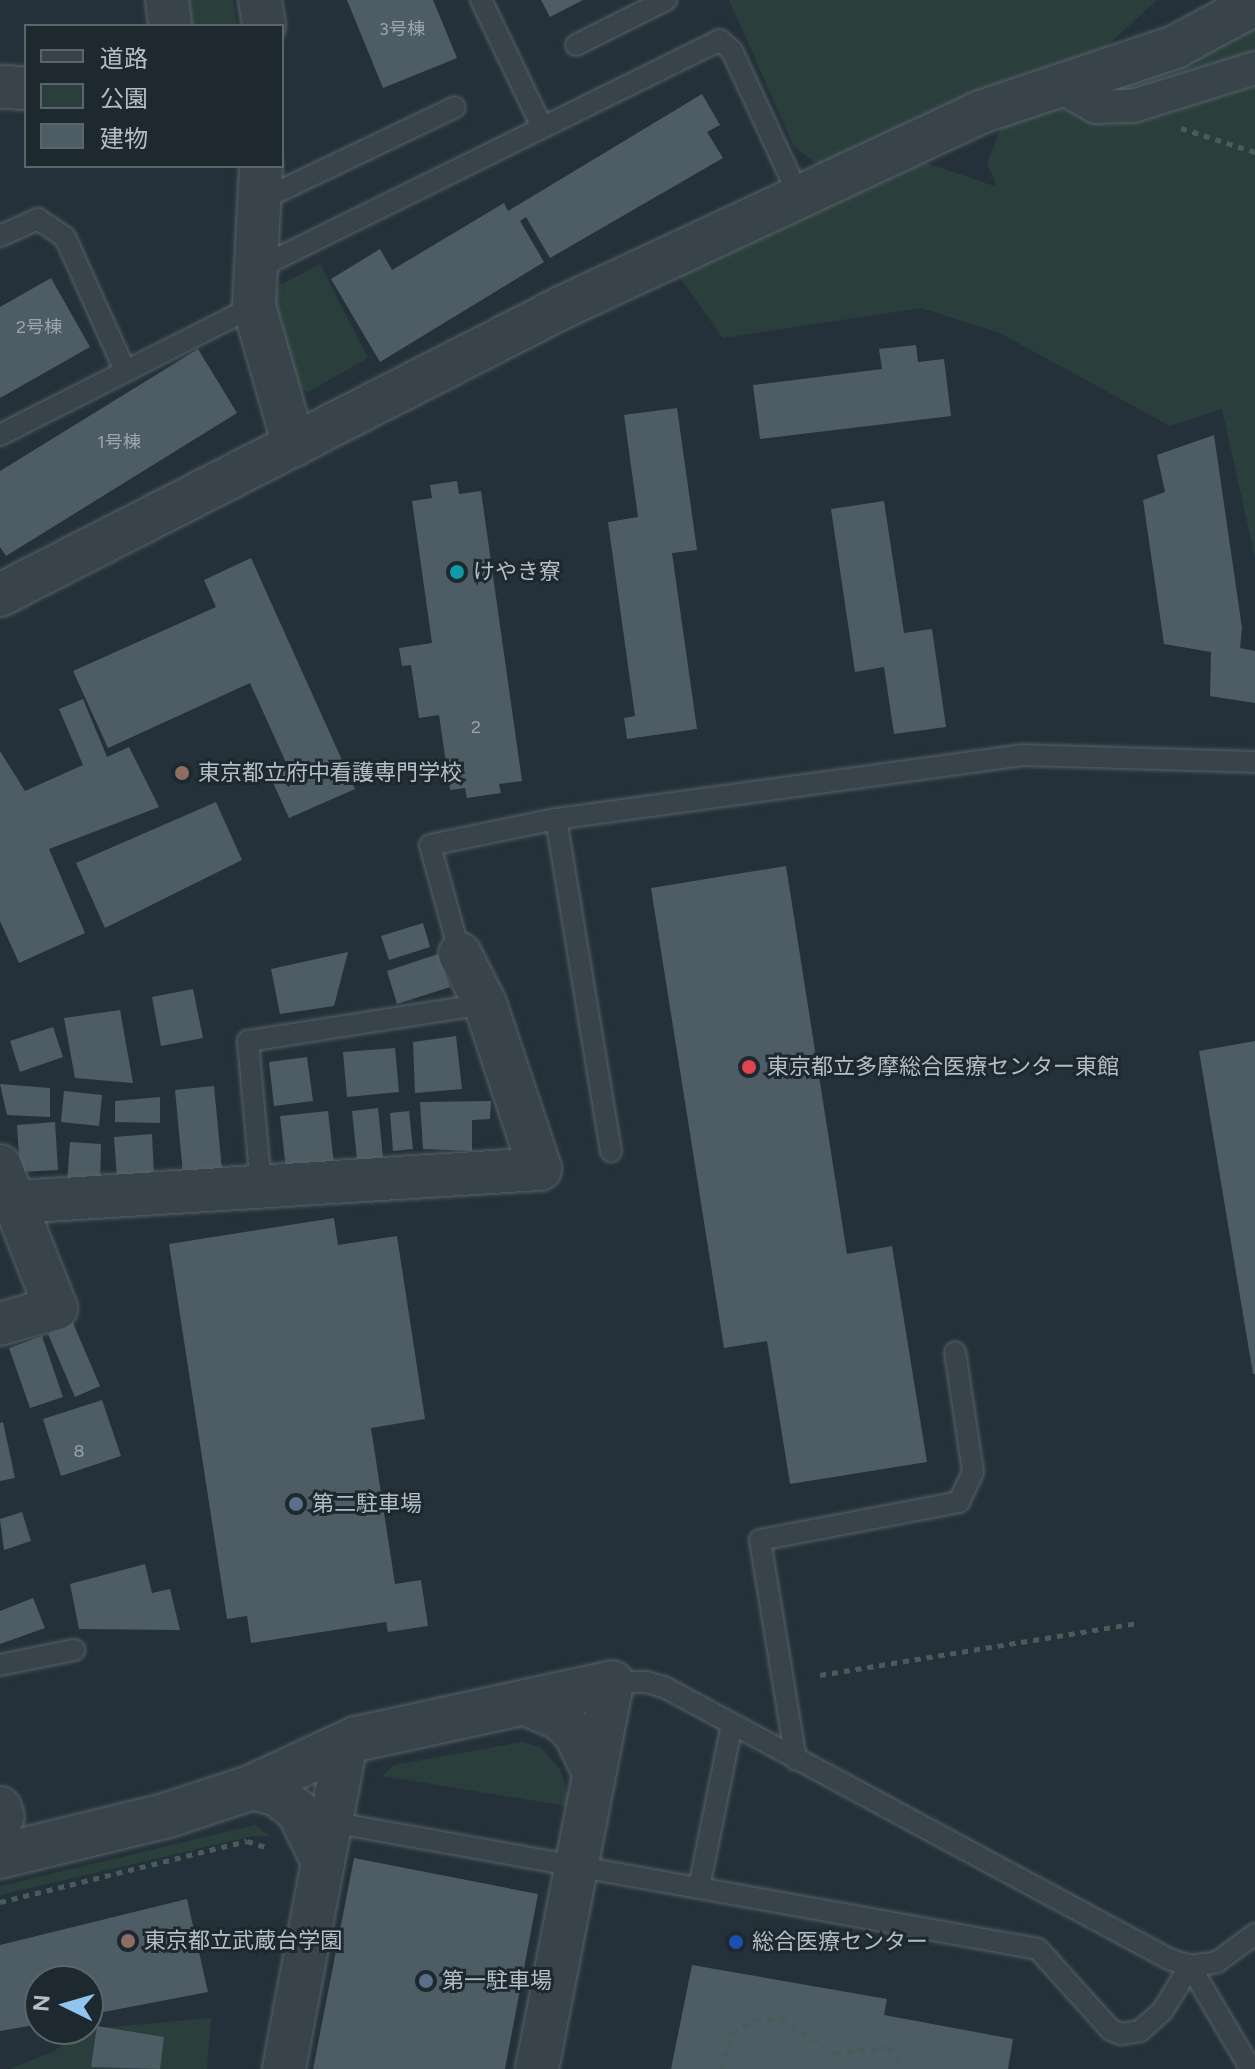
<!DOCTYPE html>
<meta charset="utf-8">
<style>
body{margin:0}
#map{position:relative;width:1255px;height:2069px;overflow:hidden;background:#25313a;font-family:Figtree,"Noto Sans JP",sans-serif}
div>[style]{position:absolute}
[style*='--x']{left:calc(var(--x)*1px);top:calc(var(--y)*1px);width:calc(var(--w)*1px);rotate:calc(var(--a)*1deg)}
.green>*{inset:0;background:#2a3f3c}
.building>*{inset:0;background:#4e5c65}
.path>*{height:5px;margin-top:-2.5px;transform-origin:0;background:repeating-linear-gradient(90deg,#495c5a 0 6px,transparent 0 12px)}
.roads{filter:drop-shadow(0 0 2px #576168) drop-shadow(0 0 2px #576168)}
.service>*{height:20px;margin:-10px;padding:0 10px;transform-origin:10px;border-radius:10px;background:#38434a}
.pedestrian>*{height:32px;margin:-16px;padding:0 16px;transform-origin:16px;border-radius:16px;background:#38434a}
.minor>*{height:42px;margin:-21px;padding:0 21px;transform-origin:21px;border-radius:21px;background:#38434a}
.tertiary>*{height:44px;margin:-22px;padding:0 22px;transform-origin:22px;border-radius:22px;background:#38434a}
.dots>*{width:22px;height:22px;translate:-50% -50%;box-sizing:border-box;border:4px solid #1e282f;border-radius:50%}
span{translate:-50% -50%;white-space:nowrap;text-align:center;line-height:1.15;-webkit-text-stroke:6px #1e282f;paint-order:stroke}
.number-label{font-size:18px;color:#9aa6ae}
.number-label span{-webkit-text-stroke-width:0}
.poi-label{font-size:22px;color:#b4bec6}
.left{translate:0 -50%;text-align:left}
.legend{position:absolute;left:24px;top:24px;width:260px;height:144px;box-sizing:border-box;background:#1e282f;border:2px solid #5a646b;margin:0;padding:10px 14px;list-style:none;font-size:24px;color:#b4bec6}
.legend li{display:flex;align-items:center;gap:16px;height:40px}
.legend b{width:40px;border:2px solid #5a646b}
.north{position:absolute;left:24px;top:1965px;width:80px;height:80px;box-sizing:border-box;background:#1e282f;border:2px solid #5a646b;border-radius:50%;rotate:275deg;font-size:22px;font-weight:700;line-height:32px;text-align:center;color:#b4bec6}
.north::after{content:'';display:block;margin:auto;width:28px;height:36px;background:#91c5ee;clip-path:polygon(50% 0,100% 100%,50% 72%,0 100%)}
</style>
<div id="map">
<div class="green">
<i style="clip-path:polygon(185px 0,233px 0,237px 26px,189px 26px)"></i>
<i style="clip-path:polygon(729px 0,1157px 0,1106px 47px,825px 169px,794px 147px)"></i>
<i style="clip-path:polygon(1255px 25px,1255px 557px,1222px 409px,1170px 426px,1000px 333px,921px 308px,723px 338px,676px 272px,924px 162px,997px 187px,987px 163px,1008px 111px)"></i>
<i style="clip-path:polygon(320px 264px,368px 358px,308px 392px,297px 386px,273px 300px,278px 286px)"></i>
<i style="clip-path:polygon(522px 1742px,540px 1747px,560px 1769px,572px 1807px,382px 1776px,394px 1765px)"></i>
<i style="clip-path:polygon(255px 1825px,270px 1836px,253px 1836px,0 1895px,0 1886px)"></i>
<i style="clip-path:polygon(211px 2018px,207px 2069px,9px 2069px,55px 2051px,77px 2030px)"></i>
</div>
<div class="building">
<i style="clip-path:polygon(347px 0,433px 0,457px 58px,383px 88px)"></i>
<i style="clip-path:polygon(541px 0,583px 0,550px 17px)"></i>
<i style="clip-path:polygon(702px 94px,720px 125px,707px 132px,723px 158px,550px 258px,526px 217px,520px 221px,544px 262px,380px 362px,331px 279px,380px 249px,392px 270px,504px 203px,508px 211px)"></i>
<i style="clip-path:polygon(51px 278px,90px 347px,0 398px,0 307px)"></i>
<i style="clip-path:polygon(916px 345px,918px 362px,944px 359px,951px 416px,760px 439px,753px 385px,882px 369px,879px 349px)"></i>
<i style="clip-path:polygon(198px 349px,237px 413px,6px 556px,0 547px,0 471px)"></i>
<i style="clip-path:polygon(677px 408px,697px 550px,672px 553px,697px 729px,627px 739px,624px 718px,635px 716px,608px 522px,638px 517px,624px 415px)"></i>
<i style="clip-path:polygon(1214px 435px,1242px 628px,1240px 648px,1255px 651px,1255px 703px,1210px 696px,1211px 652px,1164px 644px,1143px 500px,1165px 492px,1157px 455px)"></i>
<i style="clip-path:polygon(457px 481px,459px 494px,481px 491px,522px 781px,499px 784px,501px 793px,467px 798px,465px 788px,450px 790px,439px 715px,419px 718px,411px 665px,402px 666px,399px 648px,432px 643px,412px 501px,432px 498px,430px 485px)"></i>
<i style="clip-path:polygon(884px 501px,904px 633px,932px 629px,946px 727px,894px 734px,884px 667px,855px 672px,831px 509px)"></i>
<i style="clip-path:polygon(251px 558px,355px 789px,289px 818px,270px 776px,288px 767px,250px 683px,108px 748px,73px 671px,216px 607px,204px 580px)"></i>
<i style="clip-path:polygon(83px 699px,107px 757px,129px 747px,159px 807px,49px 849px,85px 933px,19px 963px,0 921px,0 751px,25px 791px,83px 765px,59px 709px)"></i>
<i style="clip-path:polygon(216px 802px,242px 860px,105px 928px,76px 863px)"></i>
<i style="clip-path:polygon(786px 866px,847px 1254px,892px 1246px,927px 1462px,790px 1484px,767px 1341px,724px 1348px,651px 888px)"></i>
<i style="clip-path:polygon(423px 923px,430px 947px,389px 960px,381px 936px)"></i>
<i style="clip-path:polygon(348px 952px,334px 1006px,280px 1014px,271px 969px)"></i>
<i style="clip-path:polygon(438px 954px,450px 987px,397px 1004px,387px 971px)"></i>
<i style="clip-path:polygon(193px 989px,203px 1038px,161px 1046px,152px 997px)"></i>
<i style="clip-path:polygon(120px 1010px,133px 1083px,75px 1078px,64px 1018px)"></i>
<i style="clip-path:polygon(53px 1027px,63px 1057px,20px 1072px,10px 1041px)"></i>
<i style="clip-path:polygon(456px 1036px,462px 1089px,415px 1093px,413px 1042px)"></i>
<i style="clip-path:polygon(1255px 1041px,1255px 1374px,1253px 1374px,1199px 1051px)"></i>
<i style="clip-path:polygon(395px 1048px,399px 1092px,347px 1097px,343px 1052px)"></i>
<i style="clip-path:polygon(307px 1057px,313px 1101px,274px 1106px,269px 1062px)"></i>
<i style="clip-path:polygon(0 1084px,50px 1088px,50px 1117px,7px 1115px)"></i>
<i style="clip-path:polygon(214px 1086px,222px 1170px,183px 1174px,175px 1090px)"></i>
<i style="clip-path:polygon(64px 1091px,102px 1095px,99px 1126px,61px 1122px)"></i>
<i style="clip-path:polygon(160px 1097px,160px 1123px,115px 1122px,115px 1101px)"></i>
<i style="clip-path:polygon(491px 1101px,490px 1119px,472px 1120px,472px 1151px,423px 1149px,420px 1102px)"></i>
<i style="clip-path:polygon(378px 1108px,383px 1157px,357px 1160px,352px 1111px)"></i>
<i style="clip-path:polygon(328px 1111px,334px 1164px,286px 1170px,280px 1116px)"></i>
<i style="clip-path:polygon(409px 1111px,413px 1149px,393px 1151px,390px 1113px)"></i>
<i style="clip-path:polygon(55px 1122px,58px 1170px,20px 1172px,17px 1125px)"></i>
<i style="clip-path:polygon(152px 1134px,154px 1177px,117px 1179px,114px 1137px)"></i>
<i style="clip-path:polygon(70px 1142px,101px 1144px,100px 1185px,67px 1183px)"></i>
<i style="clip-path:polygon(334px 1218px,338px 1245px,397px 1236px,425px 1419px,371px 1428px,395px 1584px,421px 1580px,428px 1626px,388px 1632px,386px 1622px,251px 1643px,247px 1616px,227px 1619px,169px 1244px)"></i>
<i style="clip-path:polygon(73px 1323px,100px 1386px,75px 1397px,48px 1334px)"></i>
<i style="clip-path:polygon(42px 1336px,63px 1397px,30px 1408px,9px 1348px)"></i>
<i style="clip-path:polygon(102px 1400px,121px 1456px,61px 1476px,43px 1419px)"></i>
<i style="clip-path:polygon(3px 1422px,15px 1478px,0 1481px,0 1423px)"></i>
<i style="clip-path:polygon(22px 1512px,31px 1541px,4px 1550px,0 1519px)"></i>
<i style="clip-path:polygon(145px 1564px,152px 1593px,170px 1589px,180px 1630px,79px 1629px,70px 1584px)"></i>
<i style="clip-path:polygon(33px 1598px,45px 1628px,0 1644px,0 1611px)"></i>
<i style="clip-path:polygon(354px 1858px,538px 1894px,505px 2069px,313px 2069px)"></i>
<i style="clip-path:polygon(187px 1899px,208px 1992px,88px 2015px,88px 1981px,40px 1981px,40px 2024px,0 2031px,0 1945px)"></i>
<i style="clip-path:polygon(692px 1965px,887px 1999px,884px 2015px,1013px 2039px,1008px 2069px,671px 2069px)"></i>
<i style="clip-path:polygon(97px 2026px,164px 2037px,160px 2069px,91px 2067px)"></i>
</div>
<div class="path">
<i style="--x:1181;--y:128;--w:78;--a:18"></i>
<i style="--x:820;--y:1675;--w:321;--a:-9.3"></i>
<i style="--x:0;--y:1902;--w:254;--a:-13.9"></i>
<i style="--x:247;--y:1841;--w:20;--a:18"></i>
<i style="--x:721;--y:2069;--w:38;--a:-72"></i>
<i style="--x:733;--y:2033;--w:26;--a:-31"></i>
<i style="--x:755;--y:2020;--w:26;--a:-2"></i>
<i style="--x:781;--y:2019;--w:64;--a:32.2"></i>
<i style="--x:835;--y:2053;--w:52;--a:-6.6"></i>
<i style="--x:887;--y:2047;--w:14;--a:39"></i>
<i style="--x:898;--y:2056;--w:13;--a:94"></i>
</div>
<div class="roads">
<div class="service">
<i style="--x:481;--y:0;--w:141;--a:64.3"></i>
<i style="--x:576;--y:45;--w:101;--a:-26.6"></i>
<i style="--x:259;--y:201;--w:217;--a:-25.6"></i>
<i style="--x:0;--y:236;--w:42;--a:-24.1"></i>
<i style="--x:38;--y:219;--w:32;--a:34"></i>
<i style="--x:65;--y:237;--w:144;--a:65.8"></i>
<i style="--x:256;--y:269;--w:517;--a:-26.27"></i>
<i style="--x:720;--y:40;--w:16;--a:43"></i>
<i style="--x:732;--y:51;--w:164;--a:65.2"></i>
<i style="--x:0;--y:435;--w:285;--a:-26.9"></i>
<i style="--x:556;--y:819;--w:337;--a:80.6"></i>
<i style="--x:460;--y:954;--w:113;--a:-105.4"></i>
<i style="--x:430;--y:845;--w:129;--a:-11.7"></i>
<i style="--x:556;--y:819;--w:471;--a:-7.8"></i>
<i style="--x:1023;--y:755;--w:232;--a:1.7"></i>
<i style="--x:261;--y:1185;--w:145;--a:-95.2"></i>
<i style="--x:248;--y:1041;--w:240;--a:-8.9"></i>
<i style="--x:0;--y:1665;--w:76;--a:-11.5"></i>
<i style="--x:612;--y:1683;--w:34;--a:-2"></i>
<i style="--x:646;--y:1682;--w:19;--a:16"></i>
<i style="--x:664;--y:1687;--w:574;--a:28.31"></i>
<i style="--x:1169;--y:1959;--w:22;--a:18"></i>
<i style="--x:1190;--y:1966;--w:27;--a:-8"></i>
<i style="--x:1217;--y:1962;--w:47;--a:-36.4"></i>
<i style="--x:732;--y:1724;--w:167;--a:101.4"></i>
<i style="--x:699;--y:1888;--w:344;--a:10.2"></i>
<i style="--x:1038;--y:1949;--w:109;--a:48"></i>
<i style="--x:1111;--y:2030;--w:11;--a:22"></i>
<i style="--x:1121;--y:2034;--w:19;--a:-9"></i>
<i style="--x:1140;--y:2031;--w:31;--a:-42"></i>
<i style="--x:1163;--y:2010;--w:52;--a:-58.5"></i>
<i style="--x:796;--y:1760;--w:223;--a:-99.3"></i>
<i style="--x:760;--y:1540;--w:203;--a:-10.8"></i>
<i style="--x:959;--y:1502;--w:33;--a:-65"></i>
<i style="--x:973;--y:1472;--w:121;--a:-98.5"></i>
<i style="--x:331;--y:1822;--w:374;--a:10.2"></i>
<i style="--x:1190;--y:1966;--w:120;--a:59.4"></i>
</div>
<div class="pedestrian">
<i style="--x:1055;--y:84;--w:47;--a:29.3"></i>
<i style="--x:1096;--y:107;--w:37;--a:-2"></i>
<i style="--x:1133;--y:106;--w:128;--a:-17.3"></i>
</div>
<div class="minor">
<i style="--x:167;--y:0;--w:26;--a:83"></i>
<i style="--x:260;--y:0;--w:26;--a:81"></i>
<i style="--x:0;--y:87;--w:26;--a:2"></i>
<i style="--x:261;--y:166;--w:140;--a:92.9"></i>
<i style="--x:254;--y:306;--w:145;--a:73.9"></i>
<i style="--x:0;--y:595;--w:632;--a:-27.09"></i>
<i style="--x:563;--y:307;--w:461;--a:-25"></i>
<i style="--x:981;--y:112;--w:205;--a:-18.5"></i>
<i style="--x:1175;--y:47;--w:91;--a:-28.3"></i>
<i style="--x:0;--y:1166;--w:153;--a:68.5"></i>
<i style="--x:56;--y:1308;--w:58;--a:164.1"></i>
<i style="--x:0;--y:1203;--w:541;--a:-3.6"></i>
<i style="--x:540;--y:1169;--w:174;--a:-108.4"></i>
<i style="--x:485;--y:1004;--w:56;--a:-116.6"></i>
<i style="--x:523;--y:1703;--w:39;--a:23"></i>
<i style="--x:559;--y:1718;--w:22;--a:43"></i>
<i style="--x:575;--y:1733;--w:44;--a:64.6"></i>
<i style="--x:250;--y:1788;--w:27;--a:13"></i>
<i style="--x:276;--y:1794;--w:28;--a:38"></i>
<i style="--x:298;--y:1811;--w:57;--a:63.9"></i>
<i style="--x:323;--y:1862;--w:211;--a:100.7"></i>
<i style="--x:0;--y:1808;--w:9;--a:72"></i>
<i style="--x:323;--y:1862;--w:120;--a:-79"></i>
<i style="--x:537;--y:2069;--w:393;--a:-79"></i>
</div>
<div class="tertiary">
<i style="--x:0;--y:1856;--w:173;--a:-13.7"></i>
<i style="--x:168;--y:1815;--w:86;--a:-18.2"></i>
<i style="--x:250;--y:1788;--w:117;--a:-24.8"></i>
<i style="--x:356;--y:1739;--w:262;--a:-12.3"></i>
</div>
</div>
<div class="dots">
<i style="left:457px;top:572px;background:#0f9aa8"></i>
<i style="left:182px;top:773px;background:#8d6e63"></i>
<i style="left:749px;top:1067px;background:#e0444e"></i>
<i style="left:296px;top:1504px;background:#5c6f8a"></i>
<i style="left:128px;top:1941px;background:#8d6e63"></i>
<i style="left:736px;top:1942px;background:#1a4fb4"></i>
<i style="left:426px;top:1981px;background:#5c6f8a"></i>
</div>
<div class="number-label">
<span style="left:402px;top:29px">3号棟</span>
<span style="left:39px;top:327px">2号棟</span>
<span style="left:119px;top:442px">1号棟</span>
<span style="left:476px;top:727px">2</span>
<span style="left:79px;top:1451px">8</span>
</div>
<div class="poi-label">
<span class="left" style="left:473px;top:572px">けやき寮</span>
<span class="left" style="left:198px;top:773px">東京都立府中看護専門学校</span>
<span class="left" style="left:767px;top:1067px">東京都立多摩総合医療センター東館</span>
<span class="left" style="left:312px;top:1504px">第二駐車場</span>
<span class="left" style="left:144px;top:1941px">東京都立武蔵台学園</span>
<span class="left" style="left:752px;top:1942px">総合医療センター</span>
<span class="left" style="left:442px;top:1981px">第一駐車場</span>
</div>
<ul class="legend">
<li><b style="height:10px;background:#38434a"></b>道路</li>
<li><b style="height:22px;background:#2a3f3c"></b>公園</li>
<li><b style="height:22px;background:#4e5c65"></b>建物</li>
</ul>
<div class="north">N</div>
</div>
